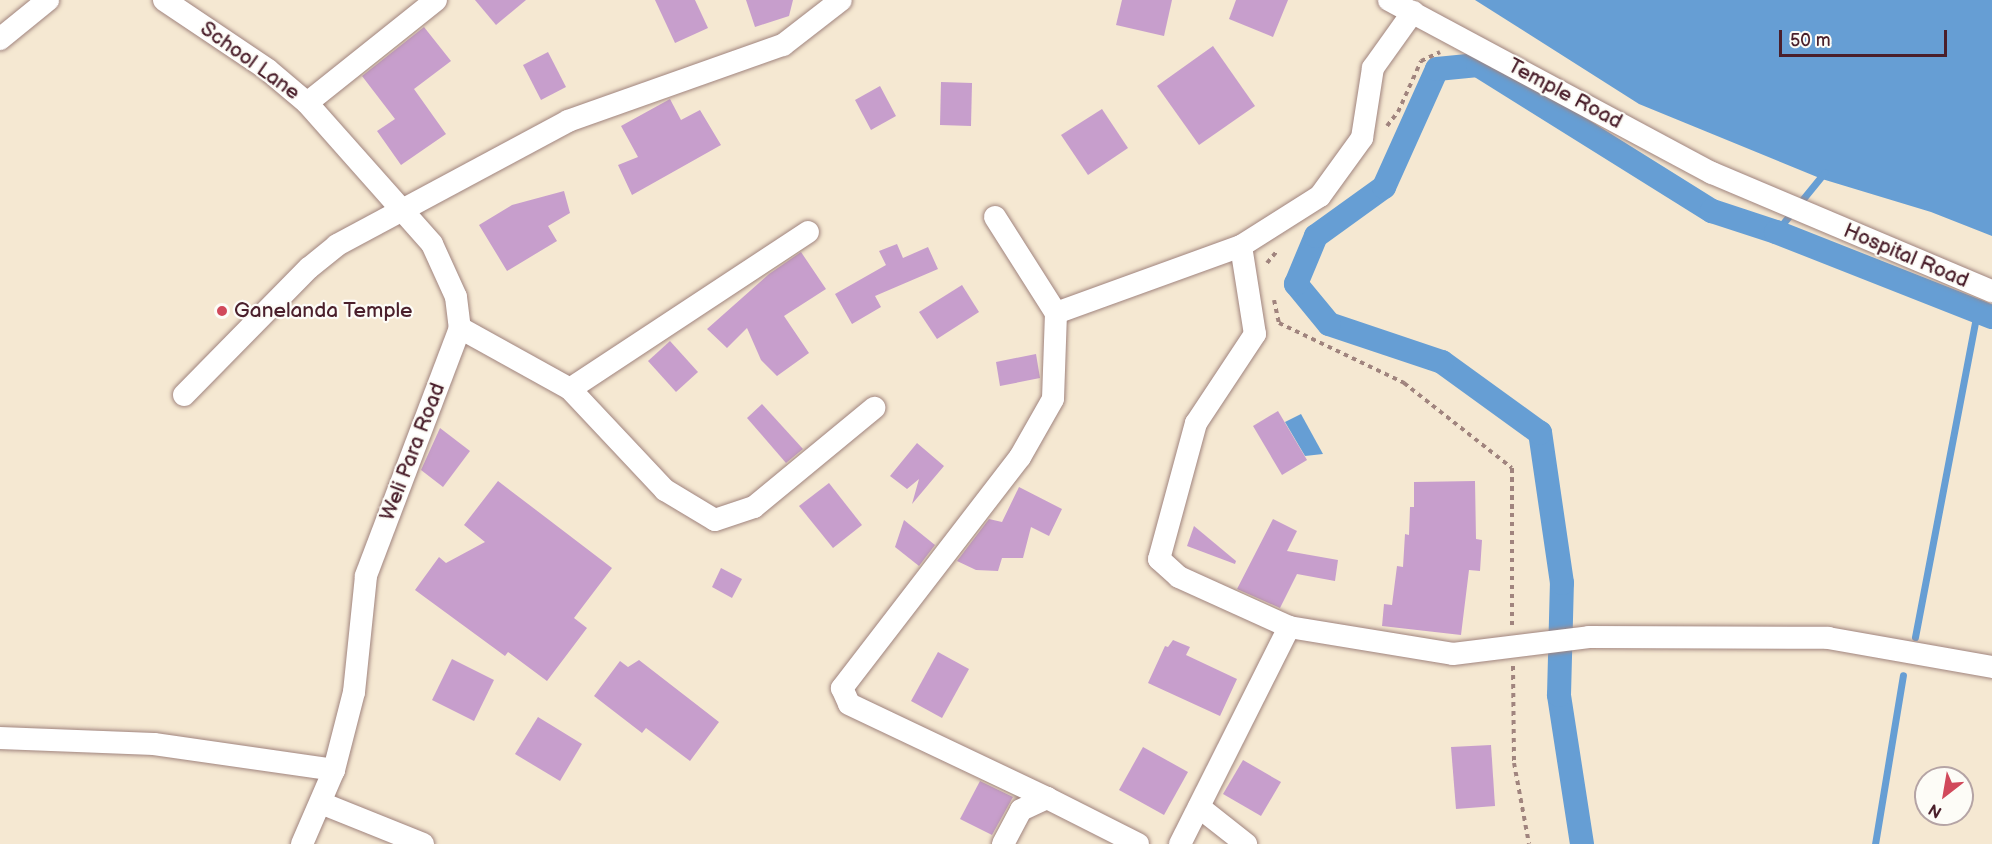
<!DOCTYPE html>
<style>
body{margin:0}
#map{position:relative;width:1992px;height:844px;overflow:hidden;background:#f5e8d2;font-family:"Balsamiq Sans",sans-serif}
div>[style]{position:absolute}
[style*='--x']{left:calc(var(--x)*1px);top:calc(var(--y)*1px);width:calc(var(--w)*1px);rotate:calc(var(--a)*1deg)}
.water>*{inset:0;background:#669ed4}
.stream>*{height:7px;margin:-3.5px;padding:0 3.5px;transform-origin:3.5px;border-radius:3.5px;background:#669ed4}
.canal>*{height:24px;margin:-12px;padding:0 12px;transform-origin:12px;border-radius:12px;background:#669ed4}
.building>*{inset:0;background:#c79ecc}
.path>*{height:4px;margin-top:-2px;transform-origin:0;background:repeating-linear-gradient(90deg,#a0847e 0 4.5px,transparent 0 9px)}
.roads{filter:drop-shadow(0 0 2px #a0847e) drop-shadow(0 0 2px #a0847e)}
.minor>*{height:22px;margin:-11px;padding:0 11px;transform-origin:11px;border-radius:11px;background:#fff}
.dots>*{width:16px;height:16px;translate:-50% -50%;box-sizing:border-box;border:3px solid #fdfcf7;border-radius:50%}
span{translate:-50% -50%;white-space:nowrap;text-align:center;line-height:1.15;-webkit-text-stroke:4.5px #fdfcf7;paint-order:stroke}
.street-label{font-size:21px;color:#4a1f2b}
.poi-label{font-size:21px;color:#4a1f2b}
.left{translate:0 -50%;text-align:left}
.north{position:absolute;left:1914px;top:766px;width:60px;height:60px;box-sizing:border-box;background:#fdfcf7;border:2px solid #b5a4a5;border-radius:50%;rotate:211deg;font-size:16px;font-weight:700;line-height:24px;text-align:center;color:#4a1f2b}
.north::after{content:'';display:block;margin:auto;width:21px;height:27px;background:#d1495b;clip-path:polygon(50% 0,100% 100%,50% 72%,0 100%)}
.scale{position:absolute;left:1779px;top:30px;width:168px;height:27px;box-sizing:border-box;border:3px solid #4a1f2b;border-top:0;padding-left:8px;font-size:18px;line-height:21px;white-space:nowrap;color:#4a1f2b;-webkit-text-stroke:4px #fdfcf7;paint-order:stroke}
</style>
<div id="map">
<div class="water">
<i style="clip-path:polygon(1475px 0,1992px 0,1992px 236px,1931px 212px,1822px 179px,1639px 104px)"></i>
<i style="clip-path:polygon(1301px 414px,1323px 454px,1305px 456px,1285px 422px)"></i>
</div>
<div class="stream">
<i style="--x:1776;--y:232;--w:77;--a:-50.8"></i>
<i style="--x:1915;--y:637;--w:332;--a:-79.2"></i>
<i style="--x:1875;--y:844;--w:171;--a:-80.6"></i>
</div>
<div class="canal">
<i style="--x:1582;--y:844;--w:151;--a:-98.8"></i>
<i style="--x:1559;--y:695;--w:112;--a:-88.5"></i>
<i style="--x:1562;--y:583;--w:152;--a:-98.3"></i>
<i style="--x:1540;--y:433;--w:121;--a:-144.1"></i>
<i style="--x:1442;--y:362;--w:119;--a:-161.4"></i>
<i style="--x:1329;--y:324;--w:52;--a:-129.5"></i>
<i style="--x:1296;--y:284;--w:52;--a:-67.4"></i>
<i style="--x:1316;--y:236;--w:84;--a:-35.8"></i>
<i style="--x:1384;--y:187;--w:129;--a:-65.8"></i>
<i style="--x:1437;--y:69;--w:41;--a:-5.6"></i>
<i style="--x:1478;--y:65;--w:276;--a:32"></i>
<i style="--x:1712;--y:211;--w:67;--a:18.2"></i>
<i style="--x:1776;--y:232;--w:232;--a:21.5"></i>
</div>
<div class="building">
<i style="clip-path:polygon(475px 0,526px 0,496px 25px)"></i>
<i style="clip-path:polygon(655px 0,695px 0,708px 28px,675px 43px)"></i>
<i style="clip-path:polygon(746px 0,793px 0,789px 16px,755px 27px)"></i>
<i style="clip-path:polygon(1122px 0,1172px 0,1164px 36px,1116px 25px)"></i>
<i style="clip-path:polygon(1236px 0,1288px 0,1273px 37px,1229px 19px)"></i>
<i style="clip-path:polygon(424px 27px,451px 61px,414px 89px,446px 134px,401px 165px,377px 131px,395px 119px,362px 76px)"></i>
<i style="clip-path:polygon(1213px 46px,1255px 106px,1199px 145px,1157px 86px)"></i>
<i style="clip-path:polygon(548px 52px,566px 87px,541px 100px,523px 65px)"></i>
<i style="clip-path:polygon(941px 82px,972px 83px,971px 126px,940px 125px)"></i>
<i style="clip-path:polygon(880px 86px,896px 116px,871px 130px,855px 100px)"></i>
<i style="clip-path:polygon(670px 99px,681px 120px,700px 110px,721px 145px,632px 195px,618px 165px,638px 157px,621px 126px)"></i>
<i style="clip-path:polygon(1102px 109px,1128px 148px,1088px 175px,1061px 135px)"></i>
<i style="clip-path:polygon(564px 191px,570px 213px,548px 226px,557px 241px,507px 271px,479px 225px,512px 205px)"></i>
<i style="clip-path:polygon(897px 244px,903px 258px,928px 247px,938px 269px,875px 296px,881px 307px,852px 324px,835px 294px,886px 265px,879px 251px)"></i>
<i style="clip-path:polygon(801px 252px,826px 289px,784px 316px,809px 353px,777px 376px,761px 360px,747px 328px,727px 348px,707px 329px,769px 274px)"></i>
<i style="clip-path:polygon(962px 285px,979px 312px,937px 339px,919px 312px)"></i>
<i style="clip-path:polygon(670px 341px,698px 372px,676px 392px,648px 361px)"></i>
<i style="clip-path:polygon(1036px 354px,1040px 378px,1000px 386px,996px 362px)"></i>
<i style="clip-path:polygon(762px 404px,803px 449px,786px 463px,747px 418px)"></i>
<i style="clip-path:polygon(1278px 411px,1307px 460px,1282px 475px,1253px 426px)"></i>
<i style="clip-path:polygon(440px 428px,470px 451px,443px 487px,421px 470px)"></i>
<i style="clip-path:polygon(917px 443px,944px 466px,912px 504px,919px 479px,907px 489px,890px 476px)"></i>
<i style="clip-path:polygon(498px 481px,612px 568px,574px 618px,587px 628px,547px 681px,508px 652px,505px 656px,415px 590px,439px 557px,446px 563px,485px 542px,464px 525px)"></i>
<i style="clip-path:polygon(1475px 481px,1476px 539px,1482px 540px,1480px 571px,1469px 570px,1461px 635px,1382px 626px,1384px 604px,1392px 605px,1397px 566px,1403px 567px,1405px 534px,1409px 535px,1410px 507px,1414px 507px,1414px 482px)"></i>
<i style="clip-path:polygon(829px 483px,862px 525px,833px 548px,799px 506px)"></i>
<i style="clip-path:polygon(1019px 487px,1062px 509px,1049px 536px,1031px 527px,1023px 558px,1002px 558px,998px 571px,976px 570px,957px 561px,989px 519px,1002px 522px)"></i>
<i style="clip-path:polygon(1273px 519px,1297px 531px,1287px 551px,1338px 560px,1335px 581px,1297px 574px,1280px 608px,1237px 589px)"></i>
<i style="clip-path:polygon(904px 520px,935px 545px,919px 566px,895px 547px)"></i>
<i style="clip-path:polygon(1194px 526px,1236px 561px,1235px 564px,1187px 546px)"></i>
<i style="clip-path:polygon(721px 568px,742px 579px,732px 598px,712px 587px)"></i>
<i style="clip-path:polygon(1173px 640px,1190px 647px,1186px 655px,1237px 679px,1220px 716px,1148px 683px,1165px 646px,1168px 647px)"></i>
<i style="clip-path:polygon(938px 652px,969px 669px,942px 718px,911px 701px)"></i>
<i style="clip-path:polygon(452px 659px,494px 680px,474px 721px,432px 700px)"></i>
<i style="clip-path:polygon(639px 660px,719px 722px,690px 761px,646px 728px,642px 733px,594px 696px,620px 661px,628px 667px)"></i>
<i style="clip-path:polygon(538px 717px,582px 744px,560px 781px,515px 754px)"></i>
<i style="clip-path:polygon(1491px 745px,1495px 806px,1456px 809px,1451px 747px)"></i>
<i style="clip-path:polygon(1143px 747px,1188px 772px,1164px 815px,1119px 790px)"></i>
<i style="clip-path:polygon(1243px 760px,1281px 782px,1261px 816px,1223px 794px)"></i>
<i style="clip-path:polygon(980px 781px,1013px 797px,992px 835px,960px 819px)"></i>
</div>
<div class="path">
<i style="--x:1387;--y:126;--w:18;--a:-52"></i>
<i style="--x:1398;--y:112;--w:56;--a:-65.7"></i>
<i style="--x:1421;--y:61;--w:21;--a:-25"></i>
<i style="--x:1267;--y:263;--w:16;--a:-50"></i>
<i style="--x:1274;--y:300;--w:24;--a:78"></i>
<i style="--x:1279;--y:323;--w:139;--a:25.6"></i>
<i style="--x:1404;--y:383;--w:137;--a:38.2"></i>
<i style="--x:1512;--y:468;--w:158;--a:90"></i>
<i style="--x:1513;--y:666;--w:97;--a:89.4"></i>
<i style="--x:1514;--y:763;--w:82;--a:79.5"></i>
</div>
<div class="roads">
<div class="minor">
<i style="--x:164;--y:0;--w:125;--a:33.9"></i>
<i style="--x:268;--y:70;--w:51;--a:40.2"></i>
<i style="--x:307;--y:103;--w:188;--a:48.4"></i>
<i style="--x:432;--y:244;--w:58;--a:65.6"></i>
<i style="--x:456;--y:297;--w:31;--a:83"></i>
<i style="--x:460;--y:328;--w:265;--a:110.8"></i>
<i style="--x:366;--y:576;--w:117;--a:95.9"></i>
<i style="--x:354;--y:692;--w:81;--a:104.4"></i>
<i style="--x:334;--y:770;--w:81;--a:113.4"></i>
<i style="--x:1389;--y:0;--w:366;--a:28.2"></i>
<i style="--x:1712;--y:173;--w:304;--a:22.9"></i>
<i style="--x:0;--y:39;--w:62;--a:-39.1"></i>
<i style="--x:307;--y:103;--w:165;--a:-38.6"></i>
<i style="--x:995;--y:217;--w:114;--a:57.6"></i>
<i style="--x:1056;--y:313;--w:86;--a:92"></i>
<i style="--x:1053;--y:399;--w:67;--a:119.6"></i>
<i style="--x:1020;--y:457;--w:292;--a:127.6"></i>
<i style="--x:842;--y:688;--w:17;--a:66"></i>
<i style="--x:849;--y:704;--w:219;--a:25.4"></i>
<i style="--x:1241;--y:246;--w:89;--a:81"></i>
<i style="--x:1255;--y:334;--w:107;--a:123.5"></i>
<i style="--x:1196;--y:423;--w:141;--a:105.2"></i>
<i style="--x:1159;--y:559;--w:27;--a:42"></i>
<i style="--x:1179;--y:577;--w:121;--a:24.4"></i>
<i style="--x:1289;--y:627;--w:166;--a:9.3"></i>
<i style="--x:1453;--y:654;--w:137;--a:-7.1"></i>
<i style="--x:1589;--y:637;--w:239;--a:0.2"></i>
<i style="--x:1828;--y:638;--w:167;--a:10"></i>
<i style="--x:1056;--y:313;--w:197;--a:-19.9"></i>
<i style="--x:1241;--y:246;--w:93;--a:-32.3"></i>
<i style="--x:1320;--y:196;--w:72;--a:-54.1"></i>
<i style="--x:1362;--y:138;--w:71;--a:-81.1"></i>
<i style="--x:1373;--y:68;--w:69;--a:-54.5"></i>
<i style="--x:460;--y:328;--w:126;--a:29"></i>
<i style="--x:570;--y:389;--w:139;--a:46.8"></i>
<i style="--x:665;--y:490;--w:58;--a:31"></i>
<i style="--x:715;--y:520;--w:41;--a:-18.4"></i>
<i style="--x:754;--y:507;--w:156;--a:-39.5"></i>
<i style="--x:570;--y:389;--w:285;--a:-33.4"></i>
<i style="--x:184;--y:395;--w:178;--a:-45.5"></i>
<i style="--x:309;--y:268;--w:36;--a:-39"></i>
<i style="--x:337;--y:245;--w:262;--a:-28.2"></i>
<i style="--x:568;--y:121;--w:228;--a:-19.5"></i>
<i style="--x:783;--y:45;--w:73;--a:-37.8"></i>
<i style="--x:0;--y:738;--w:154;--a:2.2"></i>
<i style="--x:154;--y:744;--w:182;--a:8.2"></i>
<i style="--x:321;--y:803;--w:110;--a:21.9"></i>
<i style="--x:1199;--y:807;--w:60;--a:38.2"></i>
<i style="--x:1003;--y:844;--w:38;--a:-62"></i>
<i style="--x:1021;--y:810;--w:29;--a:-25"></i>
<i style="--x:1047;--y:798;--w:102;--a:26.8"></i>
<i style="--x:1180;--y:844;--w:243;--a:-63.3"></i>
</div>
</div>
<div class="dots">
<i style="left:222px;top:311px;background:#d1495b"></i>
</div>
<div class="street-label">
<span style="left:250px;top:61px;rotate:36deg">School Lane</span>
<span style="left:1565px;top:94px;rotate:28deg">Temple Road</span>
<span style="left:1906px;top:256px;rotate:23deg">Hospital Road</span>
<span style="left:413px;top:452px;rotate:-69deg">Weli Para Road</span>
</div>
<div class="poi-label">
<span class="left" style="left:234px;top:311px">Ganelanda Temple</span>
</div>
<div class="north">N</div>
<div class="scale">50 m</div>
</div>
